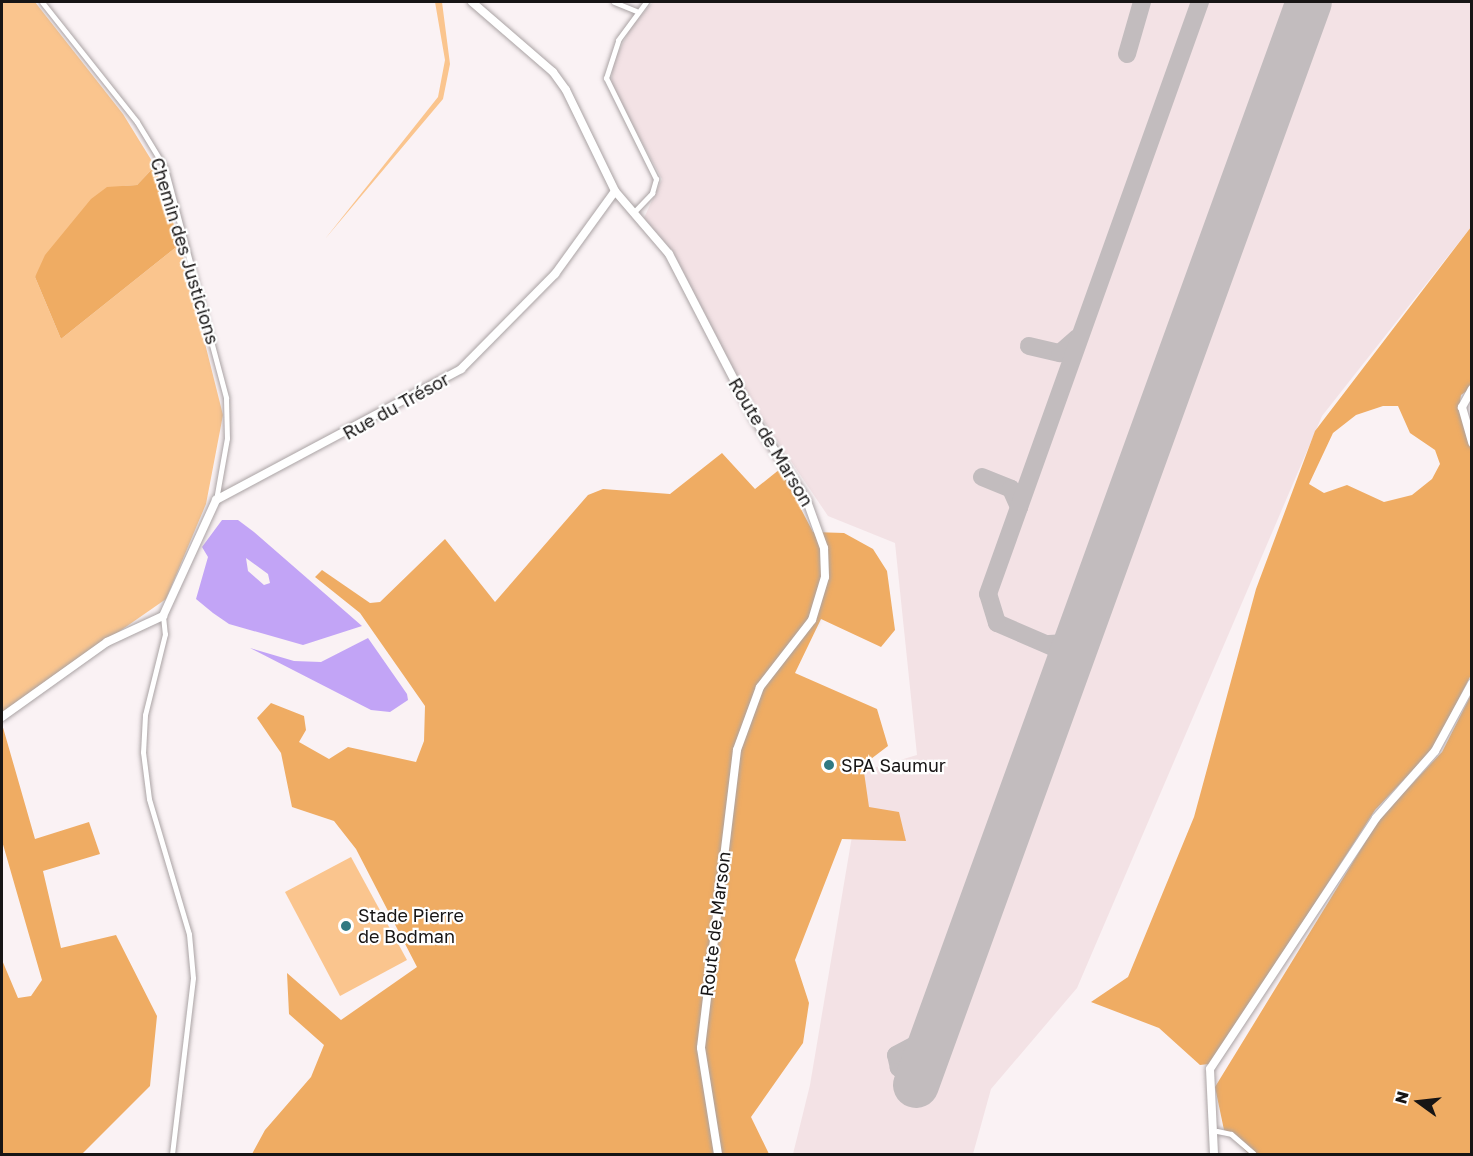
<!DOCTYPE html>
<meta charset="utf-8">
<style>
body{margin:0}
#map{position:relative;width:1473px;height:1156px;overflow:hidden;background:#faf2f4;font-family:"Golos Text",sans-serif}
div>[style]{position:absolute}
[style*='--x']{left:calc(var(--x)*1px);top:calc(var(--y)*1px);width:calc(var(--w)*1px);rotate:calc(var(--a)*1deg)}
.built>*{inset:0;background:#f3e2e5}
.green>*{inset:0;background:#fac58e}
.forest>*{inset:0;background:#efac63}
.water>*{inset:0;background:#c2a4f6}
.taxiway>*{height:18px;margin:-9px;padding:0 9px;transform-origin:9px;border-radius:9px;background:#c2bcbe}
.runway>*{height:46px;margin:-23px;padding:0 23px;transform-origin:23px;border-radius:23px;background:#c2bcbe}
.roads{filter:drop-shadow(0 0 2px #aaa3a4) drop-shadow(0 0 2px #aaa3a4)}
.street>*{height:5px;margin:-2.5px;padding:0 2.5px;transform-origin:2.5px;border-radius:2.5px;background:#fff}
.secondary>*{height:8px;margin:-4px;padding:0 4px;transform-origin:4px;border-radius:4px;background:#fff}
.dots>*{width:16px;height:16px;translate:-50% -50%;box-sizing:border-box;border:3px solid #fff;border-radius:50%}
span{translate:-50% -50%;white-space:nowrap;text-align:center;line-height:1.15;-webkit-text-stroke:4.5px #fff;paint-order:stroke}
.street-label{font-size:18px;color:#171515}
.poi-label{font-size:18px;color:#171515}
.left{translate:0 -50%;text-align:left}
.frame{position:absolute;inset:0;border:3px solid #171515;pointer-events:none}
.north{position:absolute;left:1389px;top:1072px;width:60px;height:60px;-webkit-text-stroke:4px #fff;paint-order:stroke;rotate:285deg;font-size:16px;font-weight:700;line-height:24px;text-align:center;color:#171515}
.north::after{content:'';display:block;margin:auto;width:21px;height:27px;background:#171515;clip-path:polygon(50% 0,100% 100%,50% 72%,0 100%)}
</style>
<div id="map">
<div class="built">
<i style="clip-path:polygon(653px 2px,1471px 2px,1471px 227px,1322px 416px,1077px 988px,991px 1089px,973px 1154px,793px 1154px,810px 1085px,863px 771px,917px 755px,895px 543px,828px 516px,749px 399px,673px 252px,644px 218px,662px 179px,611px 85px,613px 63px,631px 27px)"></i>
</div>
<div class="green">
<i style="clip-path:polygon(2px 2px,35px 2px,123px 114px,155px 166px,137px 185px,123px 186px,76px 219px,35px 277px,61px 339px,180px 244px,223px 415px,206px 504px,166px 599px,2px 713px)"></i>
<i style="clip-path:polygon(435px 2px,442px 2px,450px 64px,443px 99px,325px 239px,438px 97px,445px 60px)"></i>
<i style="clip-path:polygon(351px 857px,407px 960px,340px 996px,285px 892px)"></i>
</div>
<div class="forest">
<i style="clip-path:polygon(155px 166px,180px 244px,61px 339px,35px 277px,45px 255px,91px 199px,107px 187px,137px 185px)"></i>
<i style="clip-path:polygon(evenodd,1471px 227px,1471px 388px,1461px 395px,1459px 408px,1471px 451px,1472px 673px,1433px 749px,1375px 810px,1258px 992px,1209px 1064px,1200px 1065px,1159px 1028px,1091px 1002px,1128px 977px,1194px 817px,1256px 589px,1315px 431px,1471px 227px,1383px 406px,1398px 406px,1410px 433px,1435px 450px,1440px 464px,1432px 479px,1412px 495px,1384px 502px,1347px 485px,1324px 493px,1309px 484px,1333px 433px,1356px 415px,1383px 406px)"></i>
<i style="clip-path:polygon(722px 453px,755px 489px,780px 469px,813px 532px,844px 533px,873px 549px,887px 571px,895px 630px,881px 647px,821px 619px,795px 673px,877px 709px,888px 746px,863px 765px,869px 807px,899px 812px,906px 841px,842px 839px,795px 960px,809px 1003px,803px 1043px,751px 1117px,769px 1154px,252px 1154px,265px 1130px,311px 1077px,324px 1045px,289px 1014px,287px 973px,341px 1020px,417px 967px,356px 849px,334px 821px,292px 807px,281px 753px,257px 718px,271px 703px,304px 716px,306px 730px,299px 742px,329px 759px,348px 747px,416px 762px,424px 741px,425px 706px,360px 613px,315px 577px,322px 570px,370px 603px,380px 602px,445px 539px,495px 602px,588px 495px,603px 489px,670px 494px)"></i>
<i style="clip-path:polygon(1471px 695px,1471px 1154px,1249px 1154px,1224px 1130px,1215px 1087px,1380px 818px,1442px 752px)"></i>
<i style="clip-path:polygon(2px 724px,35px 839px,89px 822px,100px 854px,43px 871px,61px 948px,116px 935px,157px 1016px,150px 1086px,82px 1154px,2px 1154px,2px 960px,18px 998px,31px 996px,42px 980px,2px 841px)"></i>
</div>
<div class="water">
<i style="clip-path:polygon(evenodd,222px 520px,238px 520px,254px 532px,362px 626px,303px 645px,229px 624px,213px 613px,196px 599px,208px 557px,202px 547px,222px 520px,246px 558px,268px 574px,270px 583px,264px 585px,248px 571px,246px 558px)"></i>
<i style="clip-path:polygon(368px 638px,407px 694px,408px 700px,390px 712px,371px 710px,250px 648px,294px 661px,321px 662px)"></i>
</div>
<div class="taxiway">
<i style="--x:1127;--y:54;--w:54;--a:-73.9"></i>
<i style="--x:1029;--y:346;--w:32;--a:13"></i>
<i style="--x:1060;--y:353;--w:23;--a:-41"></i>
<i style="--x:982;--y:477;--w:31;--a:22"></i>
<i style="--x:1011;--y:489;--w:20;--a:66"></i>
<i style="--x:1049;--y:644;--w:17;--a:-3"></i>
<i style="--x:1066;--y:643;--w:21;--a:-45"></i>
<i style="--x:1064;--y:674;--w:28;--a:-109"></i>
<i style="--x:1055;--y:648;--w:63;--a:-156.7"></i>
<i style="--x:997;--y:623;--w:30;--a:-107"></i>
<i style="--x:988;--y:594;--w:629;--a:-70.3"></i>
<i style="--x:919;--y:1076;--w:22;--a:-158"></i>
<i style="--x:899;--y:1068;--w:13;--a:-103"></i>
<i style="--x:896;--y:1055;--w:38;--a:-28"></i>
<i style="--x:930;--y:1037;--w:21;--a:-62"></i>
</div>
<div class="runway">
<i style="--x:916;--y:1085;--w:1152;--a:-70.06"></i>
</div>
<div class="roads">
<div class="street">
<i style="--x:42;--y:2;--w:153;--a:51.6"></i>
<i style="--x:137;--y:122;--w:54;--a:58.7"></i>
<i style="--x:165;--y:168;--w:238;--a:75.1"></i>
<i style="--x:226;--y:398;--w:40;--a:88.6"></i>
<i style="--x:227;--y:438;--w:63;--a:100.1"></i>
<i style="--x:614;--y:2;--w:24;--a:22"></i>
<i style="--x:633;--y:213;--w:28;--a:-46"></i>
<i style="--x:652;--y:193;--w:15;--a:-74"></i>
<i style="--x:656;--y:179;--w:113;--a:-116.3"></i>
<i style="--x:606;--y:78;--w:40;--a:-72"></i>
<i style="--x:618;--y:40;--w:47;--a:-53.6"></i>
<i style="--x:163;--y:616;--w:18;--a:84"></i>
<i style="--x:165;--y:634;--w:83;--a:103.9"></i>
<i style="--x:145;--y:715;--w:37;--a:93"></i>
<i style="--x:143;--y:752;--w:47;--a:82.7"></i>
<i style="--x:149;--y:799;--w:141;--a:73.5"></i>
<i style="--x:189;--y:934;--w:44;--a:84.8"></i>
<i style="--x:193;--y:978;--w:177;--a:96.8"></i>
<i style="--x:1217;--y:1131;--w:14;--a:12"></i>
<i style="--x:1231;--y:1134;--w:30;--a:41"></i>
</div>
<div class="secondary">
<i style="--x:472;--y:2;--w:107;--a:40.8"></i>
<i style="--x:553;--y:72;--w:22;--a:54"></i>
<i style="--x:566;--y:90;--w:112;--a:64.1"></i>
<i style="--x:615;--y:191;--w:83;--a:49.4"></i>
<i style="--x:669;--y:254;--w:185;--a:62.6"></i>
<i style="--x:754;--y:418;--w:98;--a:57.4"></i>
<i style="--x:807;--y:501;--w:50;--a:70.1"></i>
<i style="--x:824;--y:548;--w:29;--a:88"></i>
<i style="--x:825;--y:577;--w:45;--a:106.8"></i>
<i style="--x:812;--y:620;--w:85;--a:127.8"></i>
<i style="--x:760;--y:687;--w:67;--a:110.1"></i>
<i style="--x:737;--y:750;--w:300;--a:96.9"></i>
<i style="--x:701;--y:1048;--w:107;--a:80.9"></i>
<i style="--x:1472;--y:389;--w:21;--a:119"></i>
<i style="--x:1462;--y:407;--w:37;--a:74"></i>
<i style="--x:2;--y:717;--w:129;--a:-35.5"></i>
<i style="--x:107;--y:642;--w:62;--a:-24.9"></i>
<i style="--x:163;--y:616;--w:128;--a:-65.4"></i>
<i style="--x:216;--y:500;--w:278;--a:-28.1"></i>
<i style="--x:461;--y:369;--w:134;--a:-45.3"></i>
<i style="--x:555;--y:274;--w:102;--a:-54.1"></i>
<i style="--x:1214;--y:1154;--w:85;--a:-92.7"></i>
<i style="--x:1210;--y:1069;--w:301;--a:-56.5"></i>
<i style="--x:1376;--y:818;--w:89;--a:-48.6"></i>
<i style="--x:1435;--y:751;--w:77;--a:-61.4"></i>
</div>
</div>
<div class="dots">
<i style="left:829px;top:765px;background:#317981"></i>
<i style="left:346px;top:926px;background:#317981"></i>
</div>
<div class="street-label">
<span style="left:185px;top:251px;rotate:73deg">Chemin des Justicions</span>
<span style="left:396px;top:406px;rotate:-29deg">Rue du Trésor</span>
<span style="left:771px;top:442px;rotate:59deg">Route de Marson</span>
<span style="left:715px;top:924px;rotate:-83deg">Route de Marson</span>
</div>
<div class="poi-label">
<span class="left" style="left:841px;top:765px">SPA Saumur</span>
<span class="left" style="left:358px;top:926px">Stade Pierre<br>de Bodman</span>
</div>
<div class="frame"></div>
<div class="north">N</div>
</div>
